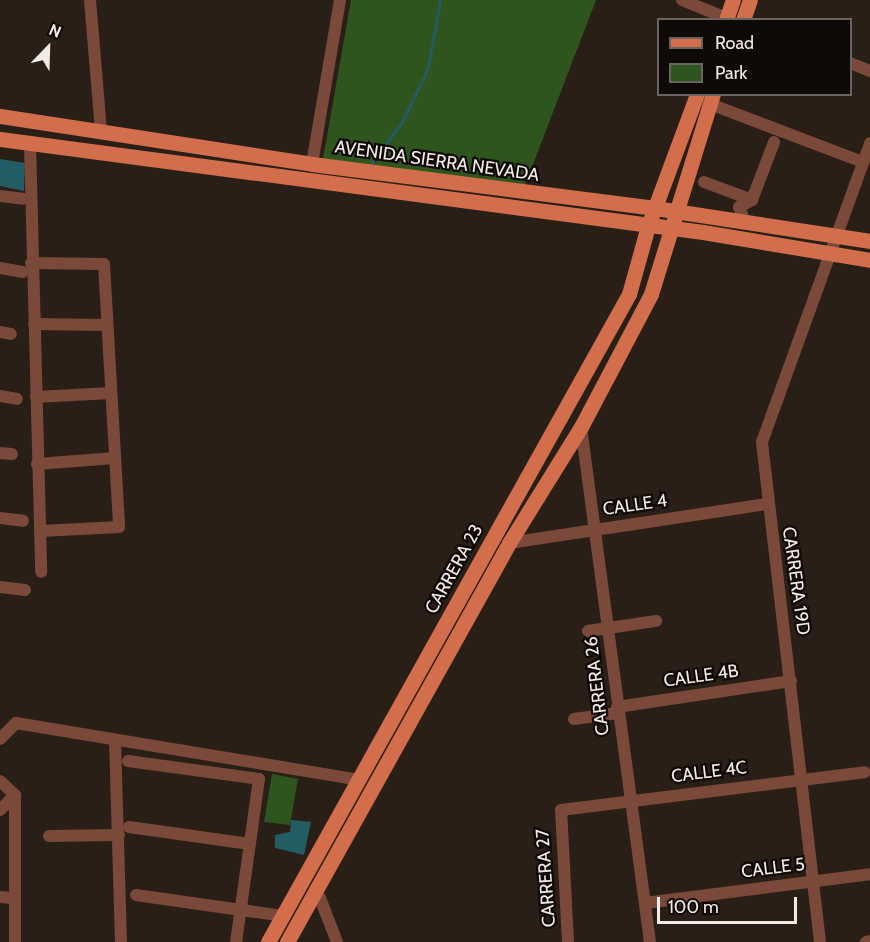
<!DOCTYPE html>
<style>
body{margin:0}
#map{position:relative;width:870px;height:942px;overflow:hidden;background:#2a1f17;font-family:Cabin,sans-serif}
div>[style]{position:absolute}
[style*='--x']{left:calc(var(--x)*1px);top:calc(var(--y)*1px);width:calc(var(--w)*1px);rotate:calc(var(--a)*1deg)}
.green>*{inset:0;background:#2e551e}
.water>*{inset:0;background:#235c63}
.stream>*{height:3px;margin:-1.5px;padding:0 1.5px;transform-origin:1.5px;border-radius:1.5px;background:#235c63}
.minor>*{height:12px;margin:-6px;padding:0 6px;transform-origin:6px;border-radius:6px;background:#7a4939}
.major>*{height:15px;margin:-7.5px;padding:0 7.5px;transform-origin:7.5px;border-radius:7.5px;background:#d26e4c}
span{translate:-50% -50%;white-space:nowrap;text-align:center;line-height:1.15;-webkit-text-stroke:4.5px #0f0a07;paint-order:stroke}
.street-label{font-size:18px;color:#f2eae5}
.legend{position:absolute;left:657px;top:18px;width:195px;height:78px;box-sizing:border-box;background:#0f0a07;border:2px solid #6a6460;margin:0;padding:8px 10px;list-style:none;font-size:18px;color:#f2eae5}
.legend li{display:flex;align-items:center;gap:12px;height:30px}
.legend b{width:30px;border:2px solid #6a6460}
.north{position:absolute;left:18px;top:18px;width:60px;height:60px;-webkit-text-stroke:4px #0f0a07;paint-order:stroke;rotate:23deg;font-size:16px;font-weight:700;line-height:24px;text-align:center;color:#f2eae5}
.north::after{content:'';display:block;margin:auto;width:21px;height:27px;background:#f2eae5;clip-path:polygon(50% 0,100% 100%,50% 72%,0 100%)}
.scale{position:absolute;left:657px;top:897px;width:140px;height:27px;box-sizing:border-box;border:3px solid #f2eae5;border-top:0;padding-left:8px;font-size:18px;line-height:21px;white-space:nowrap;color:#f2eae5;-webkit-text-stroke:4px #0f0a07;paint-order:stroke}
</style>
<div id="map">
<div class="green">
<i style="clip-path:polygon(351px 0,596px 0,522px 193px,322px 165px)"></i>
<i style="clip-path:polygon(272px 774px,298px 779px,290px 825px,264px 822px)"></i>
</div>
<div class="water">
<i style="clip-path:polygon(0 159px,25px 163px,24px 191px,0 186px)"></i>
<i style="clip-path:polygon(291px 820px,311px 822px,304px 855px,275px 848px,275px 835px,290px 832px)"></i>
</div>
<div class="stream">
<i style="--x:370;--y:165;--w:54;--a:-53.3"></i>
<i style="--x:402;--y:122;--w:60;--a:-64.3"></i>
<i style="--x:428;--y:68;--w:69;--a:-80"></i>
</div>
<div class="minor">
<i style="--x:90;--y:0;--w:131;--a:85.2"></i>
<i style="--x:682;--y:0;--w:48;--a:22.2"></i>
<i style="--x:850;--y:63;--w:22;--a:22"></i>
<i style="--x:710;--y:104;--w:164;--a:20.8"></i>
<i style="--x:30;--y:143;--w:429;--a:88.5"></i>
<i style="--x:312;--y:164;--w:166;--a:-80.3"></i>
<i style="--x:704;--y:182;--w:51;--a:20.6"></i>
<i style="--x:0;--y:196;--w:23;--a:7"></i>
<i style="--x:745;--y:222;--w:16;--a:-112"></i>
<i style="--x:739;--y:207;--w:15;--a:-28"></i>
<i style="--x:752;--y:200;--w:62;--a:-69.2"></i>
<i style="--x:31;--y:263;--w:73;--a:0.8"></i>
<i style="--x:104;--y:264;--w:263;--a:86.7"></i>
<i style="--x:119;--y:527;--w:79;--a:177.1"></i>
<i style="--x:0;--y:268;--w:23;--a:10"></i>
<i style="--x:34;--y:324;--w:73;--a:0.8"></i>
<i style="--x:0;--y:332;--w:11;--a:10"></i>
<i style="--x:0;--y:396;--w:17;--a:10"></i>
<i style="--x:36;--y:397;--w:75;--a:-3.1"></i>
<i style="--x:581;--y:427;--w:520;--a:82.37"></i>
<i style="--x:0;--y:453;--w:12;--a:5"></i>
<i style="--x:37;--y:464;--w:78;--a:-4.4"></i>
<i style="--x:0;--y:518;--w:23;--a:7"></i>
<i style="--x:509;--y:543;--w:261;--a:-8.6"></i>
<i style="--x:0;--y:587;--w:25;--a:7"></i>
<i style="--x:588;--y:631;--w:69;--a:-8.4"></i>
<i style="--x:617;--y:707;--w:176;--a:-8.5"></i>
<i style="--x:574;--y:719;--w:44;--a:-7.8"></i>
<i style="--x:0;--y:739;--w:23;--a:-45"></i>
<i style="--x:16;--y:723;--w:348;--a:9.4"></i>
<i style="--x:115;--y:740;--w:202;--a:88.3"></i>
<i style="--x:128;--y:761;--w:132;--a:7.8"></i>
<i style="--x:259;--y:779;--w:165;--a:98"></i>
<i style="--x:0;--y:781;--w:21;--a:43"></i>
<i style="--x:15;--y:795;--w:147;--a:90"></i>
<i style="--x:0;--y:810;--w:21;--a:-45"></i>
<i style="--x:129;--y:827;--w:122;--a:8"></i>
<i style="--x:49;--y:836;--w:70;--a:-0.8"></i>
<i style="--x:313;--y:894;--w:8;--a:30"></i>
<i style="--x:320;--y:898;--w:47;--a:68.9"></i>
<i style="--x:136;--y:895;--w:148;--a:8.1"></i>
<i style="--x:0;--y:897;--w:14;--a:4"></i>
<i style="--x:645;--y:903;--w:227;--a:-7.3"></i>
<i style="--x:568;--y:942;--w:132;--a:-93"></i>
<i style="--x:561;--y:810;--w:306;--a:-7.1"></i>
<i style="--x:820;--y:942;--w:503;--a:-96.62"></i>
<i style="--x:762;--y:442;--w:318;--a:-70.1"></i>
<i style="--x:866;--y:942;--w:4;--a:-14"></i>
</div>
<div class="major">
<i style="--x:726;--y:20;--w:21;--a:-71"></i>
<i style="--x:743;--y:20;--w:21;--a:-71"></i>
<i style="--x:0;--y:116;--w:316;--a:8.7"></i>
<i style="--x:312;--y:164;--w:346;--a:7.3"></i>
<i style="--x:655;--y:208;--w:218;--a:8.7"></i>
<i style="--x:0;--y:139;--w:709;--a:7.54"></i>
<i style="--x:703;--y:232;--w:169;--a:9.5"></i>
<i style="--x:268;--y:942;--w:742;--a:-60.88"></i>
<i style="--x:629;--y:294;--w:71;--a:-74.4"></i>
<i style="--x:648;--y:226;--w:141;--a:-69.6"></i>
<i style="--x:287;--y:942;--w:457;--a:-60.9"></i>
<i style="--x:509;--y:543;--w:137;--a:-58.2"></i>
<i style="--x:581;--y:427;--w:150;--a:-62.2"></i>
<i style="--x:651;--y:294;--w:209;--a:-72.8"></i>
</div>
<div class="street-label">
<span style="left:437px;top:161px;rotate:8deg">AVENIDA SIERRA NEVADA</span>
<span style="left:635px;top:505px;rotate:-8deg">CALLE 4</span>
<span style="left:454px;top:569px;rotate:-61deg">CARRERA 23</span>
<span style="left:796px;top:581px;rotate:82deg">CARRERA 19D</span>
<span style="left:701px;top:676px;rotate:-8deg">CALLE 4B</span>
<span style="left:597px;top:686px;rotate:-97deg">CARRERA 26</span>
<span style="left:709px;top:772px;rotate:-7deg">CALLE 4C</span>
<span style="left:773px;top:868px;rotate:-7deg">CALLE 5</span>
<span style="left:546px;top:878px;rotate:-94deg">CARRERA 27</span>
</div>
<ul class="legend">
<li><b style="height:8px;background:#d26e4c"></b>Road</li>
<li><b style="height:16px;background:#2e551e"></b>Park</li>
</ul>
<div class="north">N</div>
<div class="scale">100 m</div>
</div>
